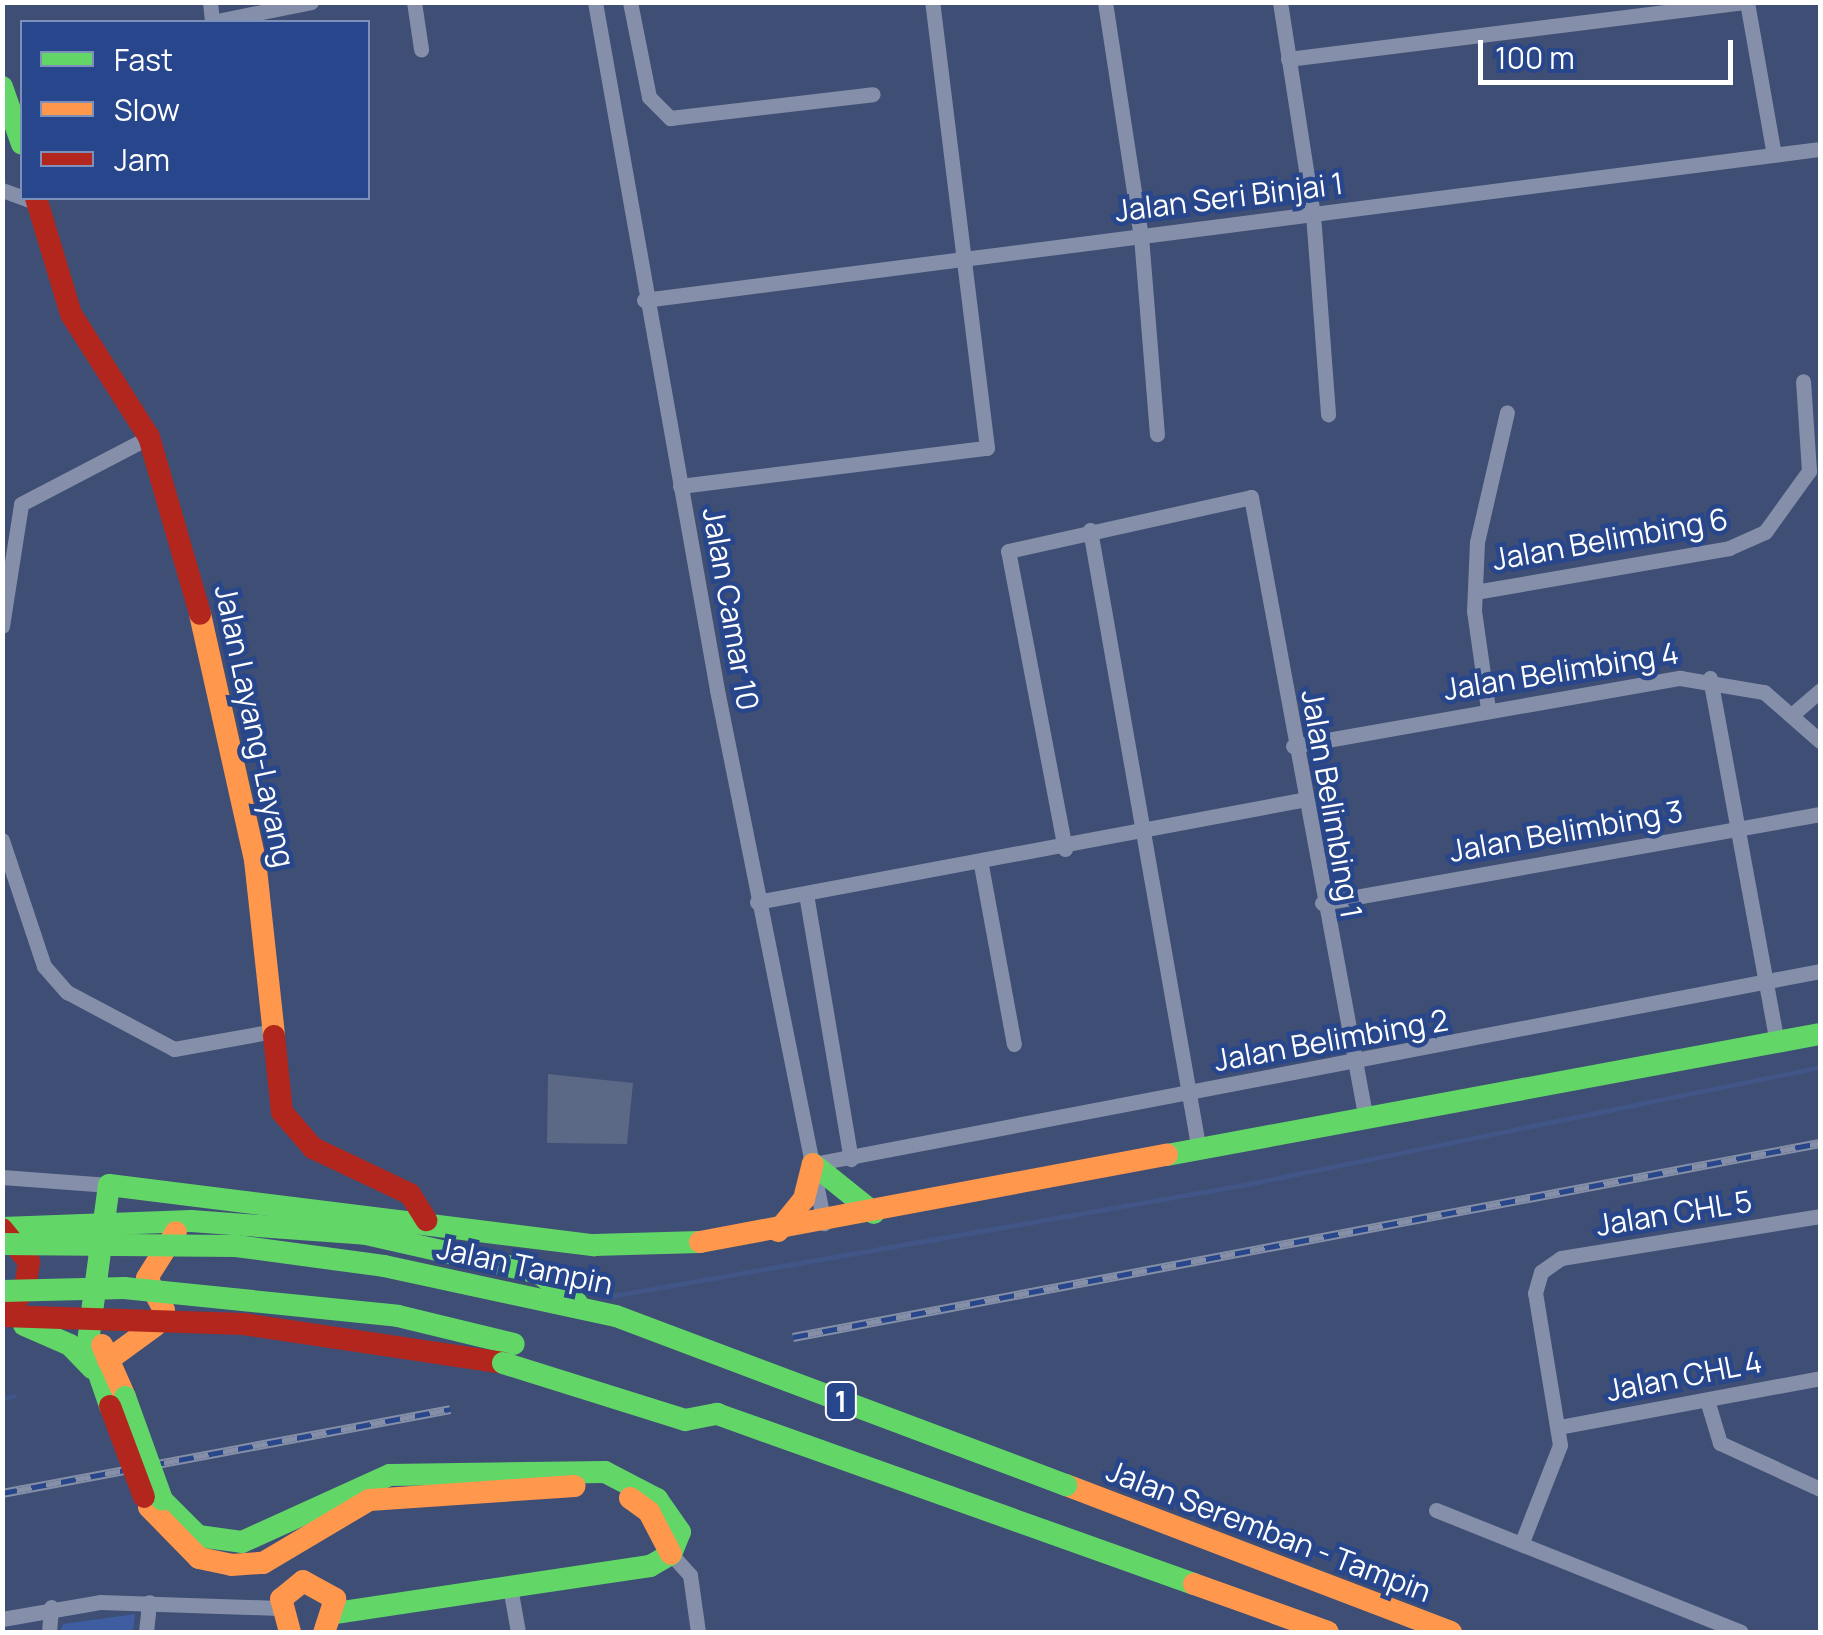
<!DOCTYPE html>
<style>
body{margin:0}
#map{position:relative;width:1823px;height:1635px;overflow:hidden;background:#3e4e74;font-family:Manrope,sans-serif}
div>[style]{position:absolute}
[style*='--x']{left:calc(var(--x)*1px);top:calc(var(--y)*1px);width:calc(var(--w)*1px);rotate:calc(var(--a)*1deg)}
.green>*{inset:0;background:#3f5ea2}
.stream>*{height:5px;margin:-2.5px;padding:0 2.5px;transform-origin:2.5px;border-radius:2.5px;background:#415586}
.building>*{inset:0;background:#5b6886}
.street>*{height:15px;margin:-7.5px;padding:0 7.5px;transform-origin:7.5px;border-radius:7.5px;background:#858fa9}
.fast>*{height:22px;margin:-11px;padding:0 11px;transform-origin:11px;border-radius:11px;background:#63d668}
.slow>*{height:22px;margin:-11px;padding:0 11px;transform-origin:11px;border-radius:11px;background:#ff974d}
.jam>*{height:22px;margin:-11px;padding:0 11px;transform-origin:11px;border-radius:11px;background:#b3261e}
.rail>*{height:9px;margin-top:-4.5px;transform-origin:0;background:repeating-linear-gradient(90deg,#27468b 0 15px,#858fa7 0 30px);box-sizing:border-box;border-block:2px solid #858fa7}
.fast-bridge>*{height:22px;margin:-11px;padding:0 11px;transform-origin:11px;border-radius:11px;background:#63d668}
.jam-bridge>*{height:22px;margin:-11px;padding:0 11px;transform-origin:11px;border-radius:11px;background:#b3261e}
span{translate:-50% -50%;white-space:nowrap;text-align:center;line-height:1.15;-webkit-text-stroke:9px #27468b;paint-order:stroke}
.shield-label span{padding:2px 8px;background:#27468b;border:2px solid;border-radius:8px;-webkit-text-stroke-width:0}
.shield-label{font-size:28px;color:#fff;font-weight:700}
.street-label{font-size:30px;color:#fff}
.frame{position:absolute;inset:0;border:5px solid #fff;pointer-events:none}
.legend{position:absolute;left:20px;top:20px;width:350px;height:180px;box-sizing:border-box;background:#27468b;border:2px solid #7d90b9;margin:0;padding:12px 18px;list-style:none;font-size:30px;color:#fff}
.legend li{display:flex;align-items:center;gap:20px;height:50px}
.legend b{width:50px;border:2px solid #7d90b9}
.scale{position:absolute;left:1478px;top:40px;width:255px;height:45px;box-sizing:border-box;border:5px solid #fff;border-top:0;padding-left:12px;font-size:30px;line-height:35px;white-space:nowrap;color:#fff;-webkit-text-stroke:8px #27468b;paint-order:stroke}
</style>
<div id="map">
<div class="green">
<i style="clip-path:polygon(135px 1614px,133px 1632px,60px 1632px,63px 1624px)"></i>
</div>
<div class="stream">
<i style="--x:606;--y:1297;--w:652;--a:-9.98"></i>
<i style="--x:1248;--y:1184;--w:584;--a:-11.56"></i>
<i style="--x:2;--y:1398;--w:12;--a:-9"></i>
</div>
<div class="building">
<i style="clip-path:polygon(548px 1074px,633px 1083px,627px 1144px,547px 1143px)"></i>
</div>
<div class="street">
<i style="--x:210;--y:2;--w:20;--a:84"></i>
<i style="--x:212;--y:22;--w:101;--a:-11.4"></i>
<i style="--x:414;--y:2;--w:48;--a:81.5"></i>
<i style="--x:595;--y:2;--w:699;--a:79.94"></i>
<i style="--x:717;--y:690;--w:544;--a:78.65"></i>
<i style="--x:630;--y:2;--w:97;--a:78.7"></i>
<i style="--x:649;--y:97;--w:30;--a:45"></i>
<i style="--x:670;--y:118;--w:204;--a:-6.7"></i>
<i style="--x:1105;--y:2;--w:237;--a:81.3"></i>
<i style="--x:1141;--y:236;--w:199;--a:85.4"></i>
<i style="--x:1280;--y:2;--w:215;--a:81.2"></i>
<i style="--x:1313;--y:214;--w:201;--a:85.7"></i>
<i style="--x:1747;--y:2;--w:155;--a:80"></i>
<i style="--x:1288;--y:59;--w:460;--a:-7.1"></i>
<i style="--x:2;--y:190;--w:37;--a:20"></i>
<i style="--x:644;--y:300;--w:1186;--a:-7.32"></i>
<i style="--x:680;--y:486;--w:309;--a:-7.1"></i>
<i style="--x:987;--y:448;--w:449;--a:-97"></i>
<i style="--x:1090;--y:530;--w:630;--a:80.04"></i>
<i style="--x:1475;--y:592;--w:258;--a:-9.8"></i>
<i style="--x:1729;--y:548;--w:39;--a:-24"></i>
<i style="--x:1765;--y:532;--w:75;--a:-54.2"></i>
<i style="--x:1809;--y:471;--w:90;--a:-93.8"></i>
<i style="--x:2;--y:626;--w:123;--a:-81.1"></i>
<i style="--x:21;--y:504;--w:144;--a:-27.6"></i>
<i style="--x:1710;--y:678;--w:372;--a:79.6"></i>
<i style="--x:1488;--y:709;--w:99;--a:-98.1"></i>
<i style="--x:1474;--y:611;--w:69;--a:-87.5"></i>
<i style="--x:1477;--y:542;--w:133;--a:-77"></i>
<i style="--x:1794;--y:713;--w:35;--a:-41"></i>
<i style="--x:1293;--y:746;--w:393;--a:-10"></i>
<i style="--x:1680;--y:678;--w:85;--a:9.5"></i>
<i style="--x:1764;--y:692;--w:74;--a:41.2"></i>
<i style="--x:2;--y:840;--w:133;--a:71.6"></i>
<i style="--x:44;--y:966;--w:35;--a:49"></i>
<i style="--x:67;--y:992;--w:121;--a:28"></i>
<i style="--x:174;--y:1049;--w:102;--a:-10.2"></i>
<i style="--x:1065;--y:849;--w:303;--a:-100.8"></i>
<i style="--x:1008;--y:551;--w:249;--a:-12.5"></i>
<i style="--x:1251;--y:497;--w:634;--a:79.54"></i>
<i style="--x:981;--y:865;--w:182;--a:79.6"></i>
<i style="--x:806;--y:894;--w:269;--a:80.4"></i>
<i style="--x:757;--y:902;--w:553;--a:-10.62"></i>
<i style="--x:1322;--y:903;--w:506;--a:-10.13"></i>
<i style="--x:813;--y:1164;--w:1025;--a:-10.85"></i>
<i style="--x:2;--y:1177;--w:107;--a:4.3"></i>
<i style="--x:1707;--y:1400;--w:45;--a:73.2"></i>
<i style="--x:1720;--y:1443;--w:110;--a:24.7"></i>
<i style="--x:1559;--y:1427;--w:266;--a:-10.6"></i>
<i style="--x:1436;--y:1510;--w:328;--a:21.8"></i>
<i style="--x:1522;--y:1542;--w:104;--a:-68.6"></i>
<i style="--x:1560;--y:1445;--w:154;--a:-99.3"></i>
<i style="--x:1535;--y:1293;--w:22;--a:-74"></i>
<i style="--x:1541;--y:1272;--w:24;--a:-35"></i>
<i style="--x:1561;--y:1258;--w:262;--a:-9.2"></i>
<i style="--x:671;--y:1554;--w:28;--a:48"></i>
<i style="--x:690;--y:1575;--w:58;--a:82"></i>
<i style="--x:510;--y:1587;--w:46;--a:79.9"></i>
<i style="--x:2;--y:1619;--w:99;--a:-9.8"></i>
<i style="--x:100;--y:1602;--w:178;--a:1.9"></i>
<i style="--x:49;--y:1632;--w:25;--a:-85"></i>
<i style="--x:146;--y:1632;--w:30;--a:-84"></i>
</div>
<div class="fast">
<i style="--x:2;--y:87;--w:60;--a:70.7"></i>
<i style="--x:1167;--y:1155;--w:664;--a:-10.5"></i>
<i style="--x:813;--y:1164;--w:78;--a:38.8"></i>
<i style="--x:2;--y:1228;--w:189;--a:-2.1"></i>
<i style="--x:191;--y:1221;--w:175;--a:4.2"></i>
<i style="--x:366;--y:1234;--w:177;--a:12.7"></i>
<i style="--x:539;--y:1273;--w:48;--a:38.3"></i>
<i style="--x:384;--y:1266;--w:237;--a:12.2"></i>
<i style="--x:398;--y:1316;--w:119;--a:13.6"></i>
<i style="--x:24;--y:1325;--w:50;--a:23.5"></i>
<i style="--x:70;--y:1345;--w:32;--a:46"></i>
<i style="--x:110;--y:1406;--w:68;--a:-109"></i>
<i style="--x:88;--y:1342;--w:158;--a:-82.4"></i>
<i style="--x:109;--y:1185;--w:489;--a:7.1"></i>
<i style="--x:594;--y:1245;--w:106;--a:-1.6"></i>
<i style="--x:717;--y:1414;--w:506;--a:19.62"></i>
<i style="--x:162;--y:1500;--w:51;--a:45"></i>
<i style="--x:198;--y:1536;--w:44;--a:7.8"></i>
<i style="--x:242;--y:1542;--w:162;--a:-24.4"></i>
<i style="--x:390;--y:1475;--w:215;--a:-0.8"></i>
<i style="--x:605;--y:1472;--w:59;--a:27.4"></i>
<i style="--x:657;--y:1499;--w:40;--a:55.1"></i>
<i style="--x:680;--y:1532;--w:24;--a:112"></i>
<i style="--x:671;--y:1554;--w:24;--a:150"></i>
<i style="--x:650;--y:1566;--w:317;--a:171.5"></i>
</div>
<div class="slow">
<i style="--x:200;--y:614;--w:252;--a:77.4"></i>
<i style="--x:255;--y:860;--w:177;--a:83.8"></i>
<i style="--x:778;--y:1231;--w:41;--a:-50.9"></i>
<i style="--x:804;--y:1199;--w:36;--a:-76"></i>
<i style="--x:700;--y:1242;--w:475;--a:-10.6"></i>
<i style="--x:164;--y:1310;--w:36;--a:-118"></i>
<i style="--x:147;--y:1278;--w:54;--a:-57.8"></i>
<i style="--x:102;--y:1345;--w:57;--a:66.1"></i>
<i style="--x:108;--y:1360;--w:59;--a:-36.1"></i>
<i style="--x:1066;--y:1485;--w:412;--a:20.9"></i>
<i style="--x:630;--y:1498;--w:24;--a:36"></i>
<i style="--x:649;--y:1512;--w:47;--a:62.4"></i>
<i style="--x:149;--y:1507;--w:71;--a:45.6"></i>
<i style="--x:199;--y:1558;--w:33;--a:12"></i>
<i style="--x:231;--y:1565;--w:32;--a:-4"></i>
<i style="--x:263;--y:1563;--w:123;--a:-30.7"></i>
<i style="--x:369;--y:1500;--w:206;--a:-3.9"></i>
<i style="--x:1194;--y:1584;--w:142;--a:19.7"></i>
<i style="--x:290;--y:1632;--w:34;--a:-105"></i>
<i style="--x:281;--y:1599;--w:28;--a:-39"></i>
<i style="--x:303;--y:1581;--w:37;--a:29"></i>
<i style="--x:335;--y:1599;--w:35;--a:108"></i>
</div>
<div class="jam">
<i style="--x:36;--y:198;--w:121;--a:73.2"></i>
<i style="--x:71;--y:314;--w:146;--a:57.6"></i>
<i style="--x:149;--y:437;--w:184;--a:73.9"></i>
<i style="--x:274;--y:1036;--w:76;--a:84"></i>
<i style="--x:282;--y:1112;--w:48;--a:49.3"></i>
<i style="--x:313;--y:1148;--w:107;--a:25.4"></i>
<i style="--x:410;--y:1194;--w:31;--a:58"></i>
<i style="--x:2;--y:1229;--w:43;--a:50.7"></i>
<i style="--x:29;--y:1262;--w:30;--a:99"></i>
<i style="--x:24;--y:1292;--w:23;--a:137"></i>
<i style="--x:2;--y:1316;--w:241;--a:1.9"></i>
<i style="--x:243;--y:1324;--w:263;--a:8.5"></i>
</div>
<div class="rail">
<i style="--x:793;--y:1337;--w:1045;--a:-10.7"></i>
<i style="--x:2;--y:1493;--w:456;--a:-10.6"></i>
</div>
<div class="fast-bridge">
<i style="--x:2;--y:1244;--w:234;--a:0.5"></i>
<i style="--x:236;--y:1246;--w:149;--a:7.7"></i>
<i style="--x:2;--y:1291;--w:122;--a:-1.4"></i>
<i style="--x:124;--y:1288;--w:275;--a:5.8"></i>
<i style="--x:616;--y:1316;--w:481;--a:20.6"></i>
<i style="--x:503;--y:1363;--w:191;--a:17.4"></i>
<i style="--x:685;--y:1420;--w:33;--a:-11"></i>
<i style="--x:125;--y:1397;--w:109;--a:70.2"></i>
</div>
<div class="jam-bridge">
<i style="--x:110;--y:1406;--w:97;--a:69.5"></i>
</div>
<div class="shield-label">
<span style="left:841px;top:1401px">1</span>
</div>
<div class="street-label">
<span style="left:1229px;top:197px;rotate:-7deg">Jalan Seri Binjai 1</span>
<span style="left:1610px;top:539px;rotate:-10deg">Jalan Belimbing 6</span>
<span style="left:731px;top:609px;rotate:80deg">Jalan Camar 10</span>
<span style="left:1561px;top:671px;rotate:-9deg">Jalan Belimbing 4</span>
<span style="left:255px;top:726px;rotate:78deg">Jalan Layang-Layang</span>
<span style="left:1332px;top:804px;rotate:80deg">Jalan Belimbing 1</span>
<span style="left:1566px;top:831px;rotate:-10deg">Jalan Belimbing 3</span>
<span style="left:1331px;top:1040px;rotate:-10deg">Jalan Belimbing 2</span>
<span style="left:1674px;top:1213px;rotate:-9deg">Jalan CHL 5</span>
<span style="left:525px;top:1266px;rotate:12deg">Jalan Tampin</span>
<span style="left:1684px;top:1376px;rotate:-11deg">Jalan CHL 4</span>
<span style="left:1269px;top:1531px;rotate:21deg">Jalan Seremban - Tampin</span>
</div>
<div class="frame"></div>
<ul class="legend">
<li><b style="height:12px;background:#63d668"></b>Fast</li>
<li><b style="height:12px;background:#ff974d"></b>Slow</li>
<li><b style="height:12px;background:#b3261e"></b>Jam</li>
</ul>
<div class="scale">100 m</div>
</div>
